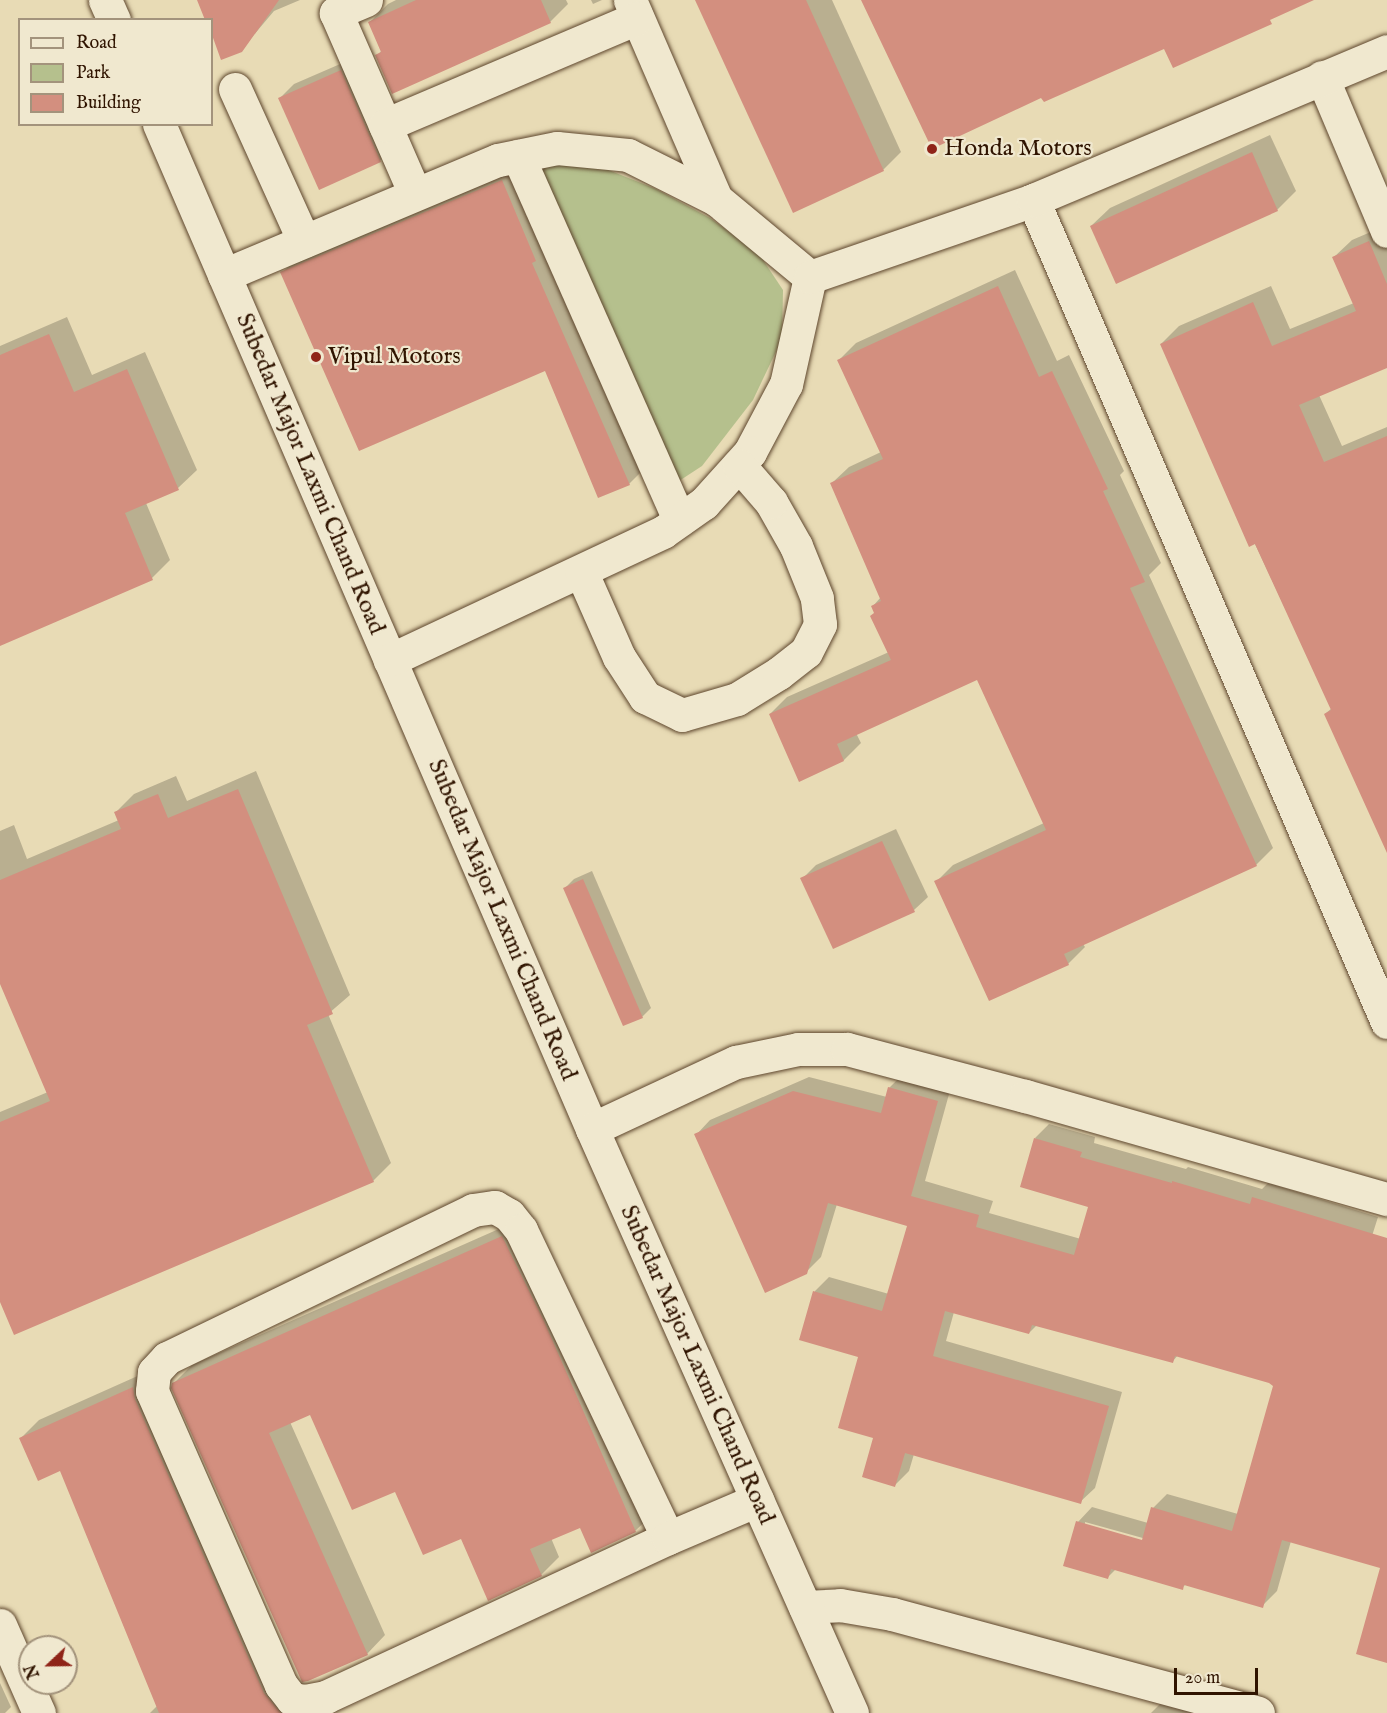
<!DOCTYPE html>
<style>
body{margin:0}
#map{position:relative;width:1387px;height:1713px;overflow:hidden;background:#e8dbb5;font-family:"IM FELL English",serif}
div>[style]{position:absolute}
[style*='--x']{left:calc(var(--x)*1px);top:calc(var(--y)*1px);width:calc(var(--w)*1px);rotate:calc(var(--a)*1deg)}
.green>*{inset:0;background:#b5c08d}
.shadow>*{inset:0;background:#0003}
.building>*{inset:0;background:#d38f7f}
.roads{filter:drop-shadow(0 0 2px #5e462d) drop-shadow(0 0 2px #5e462d)}
.minor>*{height:33px;margin:-16.5px;padding:0 16.5px;transform-origin:16.5px;border-radius:16.5px;background:#f0e8cf}
.dots>*{width:16px;height:16px;translate:-50% -50%;box-sizing:border-box;border:3px solid #f0e8cf;border-radius:50%}
span{translate:-50% -50%;white-space:nowrap;text-align:center;line-height:1.15;-webkit-text-stroke:4.5px #f0e8cf;paint-order:stroke}
.poi-label{font-size:24px;color:#301400}
.left{translate:0 -50%;text-align:left}
.street-label{font-size:24px;color:#301400}
.legend{position:absolute;left:18px;top:18px;width:195px;height:108px;box-sizing:border-box;background:#f0e8cf;border:2px solid #a3937c;margin:0;padding:8px 10px;list-style:none;font-size:18px;color:#301400}
.legend li{display:flex;align-items:center;gap:12px;height:30px}
.legend b{width:30px;border:2px solid #a3937c}
.north{position:absolute;left:18px;top:1635px;width:60px;height:60px;box-sizing:border-box;background:#f0e8cf;border:2px solid #a3937c;border-radius:50%;rotate:248deg;font-size:16px;font-weight:700;line-height:24px;text-align:center;color:#301400}
.north::after{content:'';display:block;margin:auto;width:21px;height:27px;background:#8f2418;clip-path:polygon(50% 0,100% 100%,50% 72%,0 100%)}
.scale{position:absolute;left:1174px;top:1668px;width:84px;height:27px;box-sizing:border-box;border:3px solid #301400;border-top:0;padding-left:8px;font-size:18px;line-height:21px;white-space:nowrap;color:#301400;-webkit-text-stroke:4px #f0e8cf;paint-order:stroke}
</style>
<div id="map">
<div class="green">
<i style="clip-path:polygon(567px 163px,596px 165px,656px 189px,710px 218px,759px 254px,783px 290px,782px 339px,753px 400px,702px 466px,679px 481px,534px 168px)"></i>
</div>
<div class="shadow">
<i style="clip-path:polygon(199px 0,300px 0,274px 11px,241px 50px,222px 58px,212px 31px,212px 20px)"></i>
<i style="clip-path:polygon(396px 0,566px 0,568px 4px,550px 22px,377px 56px,382px 50px,370px 22px,388px 4px)"></i>
<i style="clip-path:polygon(591px 0,602px 0,593px 4px)"></i>
<i style="clip-path:polygon(697px 0,832px 0,901px 152px,883px 170px)"></i>
<i style="clip-path:polygon(354px 58px,394px 147px,380px 161px,280px 98px,294px 84px)"></i>
<i style="clip-path:polygon(1270px 135px,1296px 191px,1277px 210px,1117px 282px,1091px 226px,1110px 208px)"></i>
<i style="clip-path:polygon(520px 163px,647px 466px,629px 484px,546px 369px,282px 273px,300px 255px)"></i>
<i style="clip-path:polygon(1387px 225px,1387px 366px,1319px 395px,1342px 446px,1387px 427px,1387px 824px,1325px 714px,1332px 708px,1161px 344px,1179px 326px,1271px 286px,1290px 329px,1354px 303px,1334px 257px,1352px 240px)"></i>
<i style="clip-path:polygon(1015px 270px,1057px 361px,1069px 355px,1124px 471px,1120px 475px,1161px 563px,1149px 575px,1273px 848px,1256px 865px,1083px 944px,1085px 947px,1068px 964px,936px 882px,953px 865px,1044px 823px,978px 678px,856px 733px,861px 743px,844px 760px,800px 780px,770px 714px,787px 697px,889px 652px,873px 606px,881px 597px,832px 483px,849px 467px,881px 452px,839px 360px,856px 343px)"></i>
<i style="clip-path:polygon(67px 317px,92px 375px,145px 352px,197px 470px,178px 488px,146px 503px,170px 560px,152px 578px,0 644px,0 346px)"></i>
<i style="clip-path:polygon(256px 771px,350px 995px,328px 1014px,391px 1163px,373px 1181px,0 1298px,0 1112px,48px 1092px,0 980px,0 831px,14px 825px,27px 859px,119px 820px,116px 812px,134px 794px,176px 776px,187px 801px)"></i>
<i style="clip-path:polygon(896px 829px,928px 897px,914px 910px,802px 879px,816px 865px)"></i>
<i style="clip-path:polygon(592px 871px,651px 1008px,642px 1017px,565px 888px,574px 879px)"></i>
<i style="clip-path:polygon(evenodd,904px 1073px,951px 1087px,925px 1181px,993px 1201px,989px 1213px,1081px 1239px,1090px 1206px,1035px 1138px,1049px 1124px,1095px 1137px,1094px 1143px,1186px 1169px,1188px 1167px,1262px 1189px,1268px 1183px,1378px 1217px,1372px 1236px,1387px 1240px,1387px 1661px,1382px 1567px,1291px 1541px,1277px 1591px,1262px 1606px,1186px 1584px,1182px 1588px,1116px 1569px,1108px 1577px,1078px 1522px,1092px 1507px,1148px 1523px,1153px 1508px,1167px 1494px,1238px 1514px,1275px 1385px,1270px 1382px,1178px 1355px,1173px 1361px,1037px 1325px,1029px 1333px,954px 1312px,946px 1341px,1122px 1392px,1095px 1488px,1080px 1502px,914px 1454px,909px 1471px,895px 1485px,875px 1437px,860px 1356px,801px 1339px,815px 1291px,829px 1277px,889px 1294px,908px 1224px,837px 1204px,821px 1257px,806px 1272px,696px 1135px,710px 1120px,809px 1077px,887px 1097px,889px 1088px,904px 1073px,1085px 1522px,1150px 1540px,1149px 1543px,1085px 1525px,1085px 1522px)"></i>
<i style="clip-path:polygon(521px 1219px,654px 1513px,635px 1531px,580px 1526px,551px 1538px,559px 1557px,541px 1575px,462px 1537px,396px 1490px,311px 1413px,290px 1422px,385px 1635px,367px 1654px,303px 1680px,173px 1384px,192px 1365px)"></i>
<i style="clip-path:polygon(151px 1370px,310px 1713px,150px 1713px,158px 1705px,60px 1469px,21px 1438px,39px 1420px)"></i>
<i style="clip-path:polygon(0 1683px,11px 1707px,5px 1713px,0 1713px)"></i>
<i style="clip-path:polygon(1168px 1696px,1229px 1713px,1151px 1713px)"></i>
</div>
<div class="building">
<i style="clip-path:polygon(197px 0,279px 0,242px 52px,221px 60px,212px 35px,212px 20px,205px 20px)"></i>
<i style="clip-path:polygon(416px 0,541px 0,551px 23px,392px 94px,375px 55px,381px 52px,368px 22px)"></i>
<i style="clip-path:polygon(695px 0,806px 0,884px 171px,793px 213px)"></i>
<i style="clip-path:polygon(861px 0,1314px 0,1270px 20px,1272px 24px,1173px 68px,1164px 49px,1044px 102px,1041px 98px,932px 149px)"></i>
<i style="clip-path:polygon(341px 70px,381px 162px,319px 190px,278px 98px)"></i>
<i style="clip-path:polygon(1252px 152px,1278px 211px,1116px 284px,1090px 226px)"></i>
<i style="clip-path:polygon(502px 180px,536px 261px,532px 263px,630px 485px,598px 498px,545px 371px,359px 451px,280px 272px)"></i>
<i style="clip-path:polygon(1369px 241px,1387px 284px,1387px 368px,1299px 405px,1324px 462px,1387px 436px,1387px 853px,1324px 714px,1331px 710px,1255px 544px,1249px 547px,1160px 344px,1253px 302px,1272px 346px,1356px 311px,1332px 257px)"></i>
<i style="clip-path:polygon(998px 286px,1039px 377px,1052px 371px,1108px 489px,1103px 491px,1145px 582px,1130px 588px,1257px 866px,1064px 954px,1069px 965px,989px 1001px,934px 881px,1046px 830px,977px 680px,837px 744px,844px 761px,799px 782px,769px 714px,891px 660px,870px 616px,874px 613px,871px 606px,881px 601px,830px 483px,883px 459px,837px 360px)"></i>
<i style="clip-path:polygon(49px 334px,74px 392px,127px 369px,179px 490px,125px 513px,153px 580px,0 646px,0 355px)"></i>
<i style="clip-path:polygon(238px 789px,333px 1014px,307px 1025px,374px 1182px,14px 1335px,0 1302px,0 1122px,50px 1101px,0 984px,0 880px,121px 829px,114px 812px,158px 794px,168px 818px)"></i>
<i style="clip-path:polygon(882px 841px,915px 912px,833px 949px,800px 878px)"></i>
<i style="clip-path:polygon(583px 879px,643px 1018px,623px 1026px,563px 888px)"></i>
<i style="clip-path:polygon(888px 1087px,938px 1101px,911px 1196px,979px 1215px,976px 1227px,1074px 1255px,1088px 1207px,1020px 1187px,1034px 1138px,1082px 1152px,1080px 1157px,1172px 1183px,1172px 1181px,1250px 1204px,1252px 1197px,1387px 1238px,1387px 1663px,1356px 1654px,1380px 1568px,1282px 1540px,1263px 1608px,1184px 1585px,1183px 1590px,1111px 1569px,1108px 1579px,1063px 1566px,1076px 1521px,1142px 1540px,1151px 1507px,1232px 1531px,1273px 1386px,1269px 1383px,1175px 1356px,1173px 1363px,1032px 1325px,1029px 1334px,945px 1311px,933px 1356px,1109px 1406px,1081px 1504px,905px 1453px,895px 1487px,862px 1477px,873px 1438px,838px 1428px,858px 1357px,799px 1340px,813px 1291px,882px 1311px,907px 1226px,828px 1203px,807px 1274px,765px 1293px,694px 1134px,793px 1091px,881px 1113px)"></i>
<i style="clip-path:polygon(502px 1236px,544px 1321px,636px 1532px,591px 1553px,580px 1528px,530px 1549px,542px 1576px,488px 1601px,461px 1539px,423px 1555px,395px 1492px,352px 1510px,310px 1415px,269px 1433px,368px 1655px,308px 1681px,302px 1682px,171px 1388px,172px 1383px)"></i>
<i style="clip-path:polygon(133px 1387px,135px 1399px,264px 1693px,281px 1713px,159px 1713px,60px 1471px,38px 1481px,19px 1438px)"></i>
</div>
<div class="roads">
<div class="minor">
<i style="--x:105;--y:0;--w:22;--a:66"></i>
<i style="--x:366;--y:0;--w:33;--a:157"></i>
<i style="--x:336;--y:13;--w:197;--a:66.4"></i>
<i style="--x:630;--y:0;--w:217;--a:66.6"></i>
<i style="--x:1322;--y:77;--w:167;--a:67.1"></i>
<i style="--x:235;--y:89;--w:167;--a:65.6"></i>
<i style="--x:159;--y:124;--w:1094;--a:66.69"></i>
<i style="--x:592;--y:1129;--w:639;--a:66"></i>
<i style="--x:385;--y:125;--w:274;--a:-23"></i>
<i style="--x:518;--y:156;--w:398;--a:66.1"></i>
<i style="--x:1033;--y:200;--w:895;--a:66.7"></i>
<i style="--x:224;--y:275;--w:297;--a:-22.8"></i>
<i style="--x:498;--y:160;--w:60;--a:-11.5"></i>
<i style="--x:557;--y:148;--w:71;--a:5.6"></i>
<i style="--x:628;--y:155;--w:98;--a:26.6"></i>
<i style="--x:716;--y:199;--w:122;--a:39.7"></i>
<i style="--x:810;--y:277;--w:110;--a:102.6"></i>
<i style="--x:786;--y:384;--w:77;--a:117.9"></i>
<i style="--x:750;--y:452;--w:69;--a:132"></i>
<i style="--x:704;--y:503;--w:50;--a:144.7"></i>
<i style="--x:663;--y:532;--w:302;--a:154.9"></i>
<i style="--x:810;--y:277;--w:236;--a:-19"></i>
<i style="--x:1033;--y:200;--w:384;--a:-22.8"></i>
<i style="--x:581;--y:571;--w:94;--a:66.2"></i>
<i style="--x:619;--y:657;--w:48;--a:57"></i>
<i style="--x:645;--y:697;--w:41;--a:25.9"></i>
<i style="--x:682;--y:715;--w:57;--a:-16.2"></i>
<i style="--x:737;--y:699;--w:49;--a:-31.8"></i>
<i style="--x:779;--y:673;--w:34;--a:-38"></i>
<i style="--x:806;--y:652;--w:31;--a:-63"></i>
<i style="--x:820;--y:624;--w:26;--a:-97"></i>
<i style="--x:817;--y:598;--w:56;--a:-112"></i>
<i style="--x:796;--y:546;--w:51;--a:-119.6"></i>
<i style="--x:771;--y:502;--w:49;--a:-130.9"></i>
<i style="--x:592;--y:1129;--w:159;--a:-25"></i>
<i style="--x:736;--y:1062;--w:63;--a:-11.8"></i>
<i style="--x:798;--y:1049;--w:49;--a:0"></i>
<i style="--x:847;--y:1049;--w:184;--a:14.8"></i>
<i style="--x:1025;--y:1096;--w:376;--a:15.9"></i>
<i style="--x:668;--y:1538;--w:377;--a:155.1"></i>
<i style="--x:326;--y:1697;--w:20;--a:169"></i>
<i style="--x:306;--y:1701;--w:14;--a:-172"></i>
<i style="--x:292;--y:1699;--w:18;--a:-128"></i>
<i style="--x:281;--y:1685;--w:321;--a:-113.7"></i>
<i style="--x:152;--y:1391;--w:19;--a:-84"></i>
<i style="--x:154;--y:1372;--w:19;--a:-47"></i>
<i style="--x:167;--y:1358;--w:340;--a:-25.8"></i>
<i style="--x:473;--y:1210;--w:22;--a:-8"></i>
<i style="--x:495;--y:1207;--w:16;--a:30"></i>
<i style="--x:509;--y:1215;--w:19;--a:51"></i>
<i style="--x:521;--y:1230;--w:341;--a:64.5"></i>
<i style="--x:668;--y:1538;--w:97;--a:-23.1"></i>
<i style="--x:805;--y:1607;--w:35;--a:-3"></i>
<i style="--x:840;--y:1605;--w:53;--a:9.8"></i>
<i style="--x:892;--y:1614;--w:379;--a:15.1"></i>
<i style="--x:0;--y:1625;--w:96;--a:66.1"></i>
</div>
</div>
<div class="dots">
<i style="left:932px;top:149px;background:#8f2418"></i>
<i style="left:316px;top:357px;background:#8f2418"></i>
</div>
<div class="poi-label">
<span class="left" style="left:944px;top:149px">Honda Motors</span>
<span class="left" style="left:328px;top:357px">Vipul Motors</span>
</div>
<div class="street-label">
<span style="left:310px;top:474px;rotate:67deg">Subedar Major Laxmi Chand Road</span>
<span style="left:502px;top:920px;rotate:67deg">Subedar Major Laxmi Chand Road</span>
<span style="left:697px;top:1365px;rotate:66deg">Subedar Major Laxmi Chand Road</span>
</div>
<ul class="legend">
<li><b style="height:8px;background:#f0e8cf"></b>Road</li>
<li><b style="height:16px;background:#b5c08d"></b>Park</li>
<li><b style="height:16px;background:#d38f7f"></b>Building</li>
</ul>
<div class="north">N</div>
<div class="scale">20 m</div>
</div>
